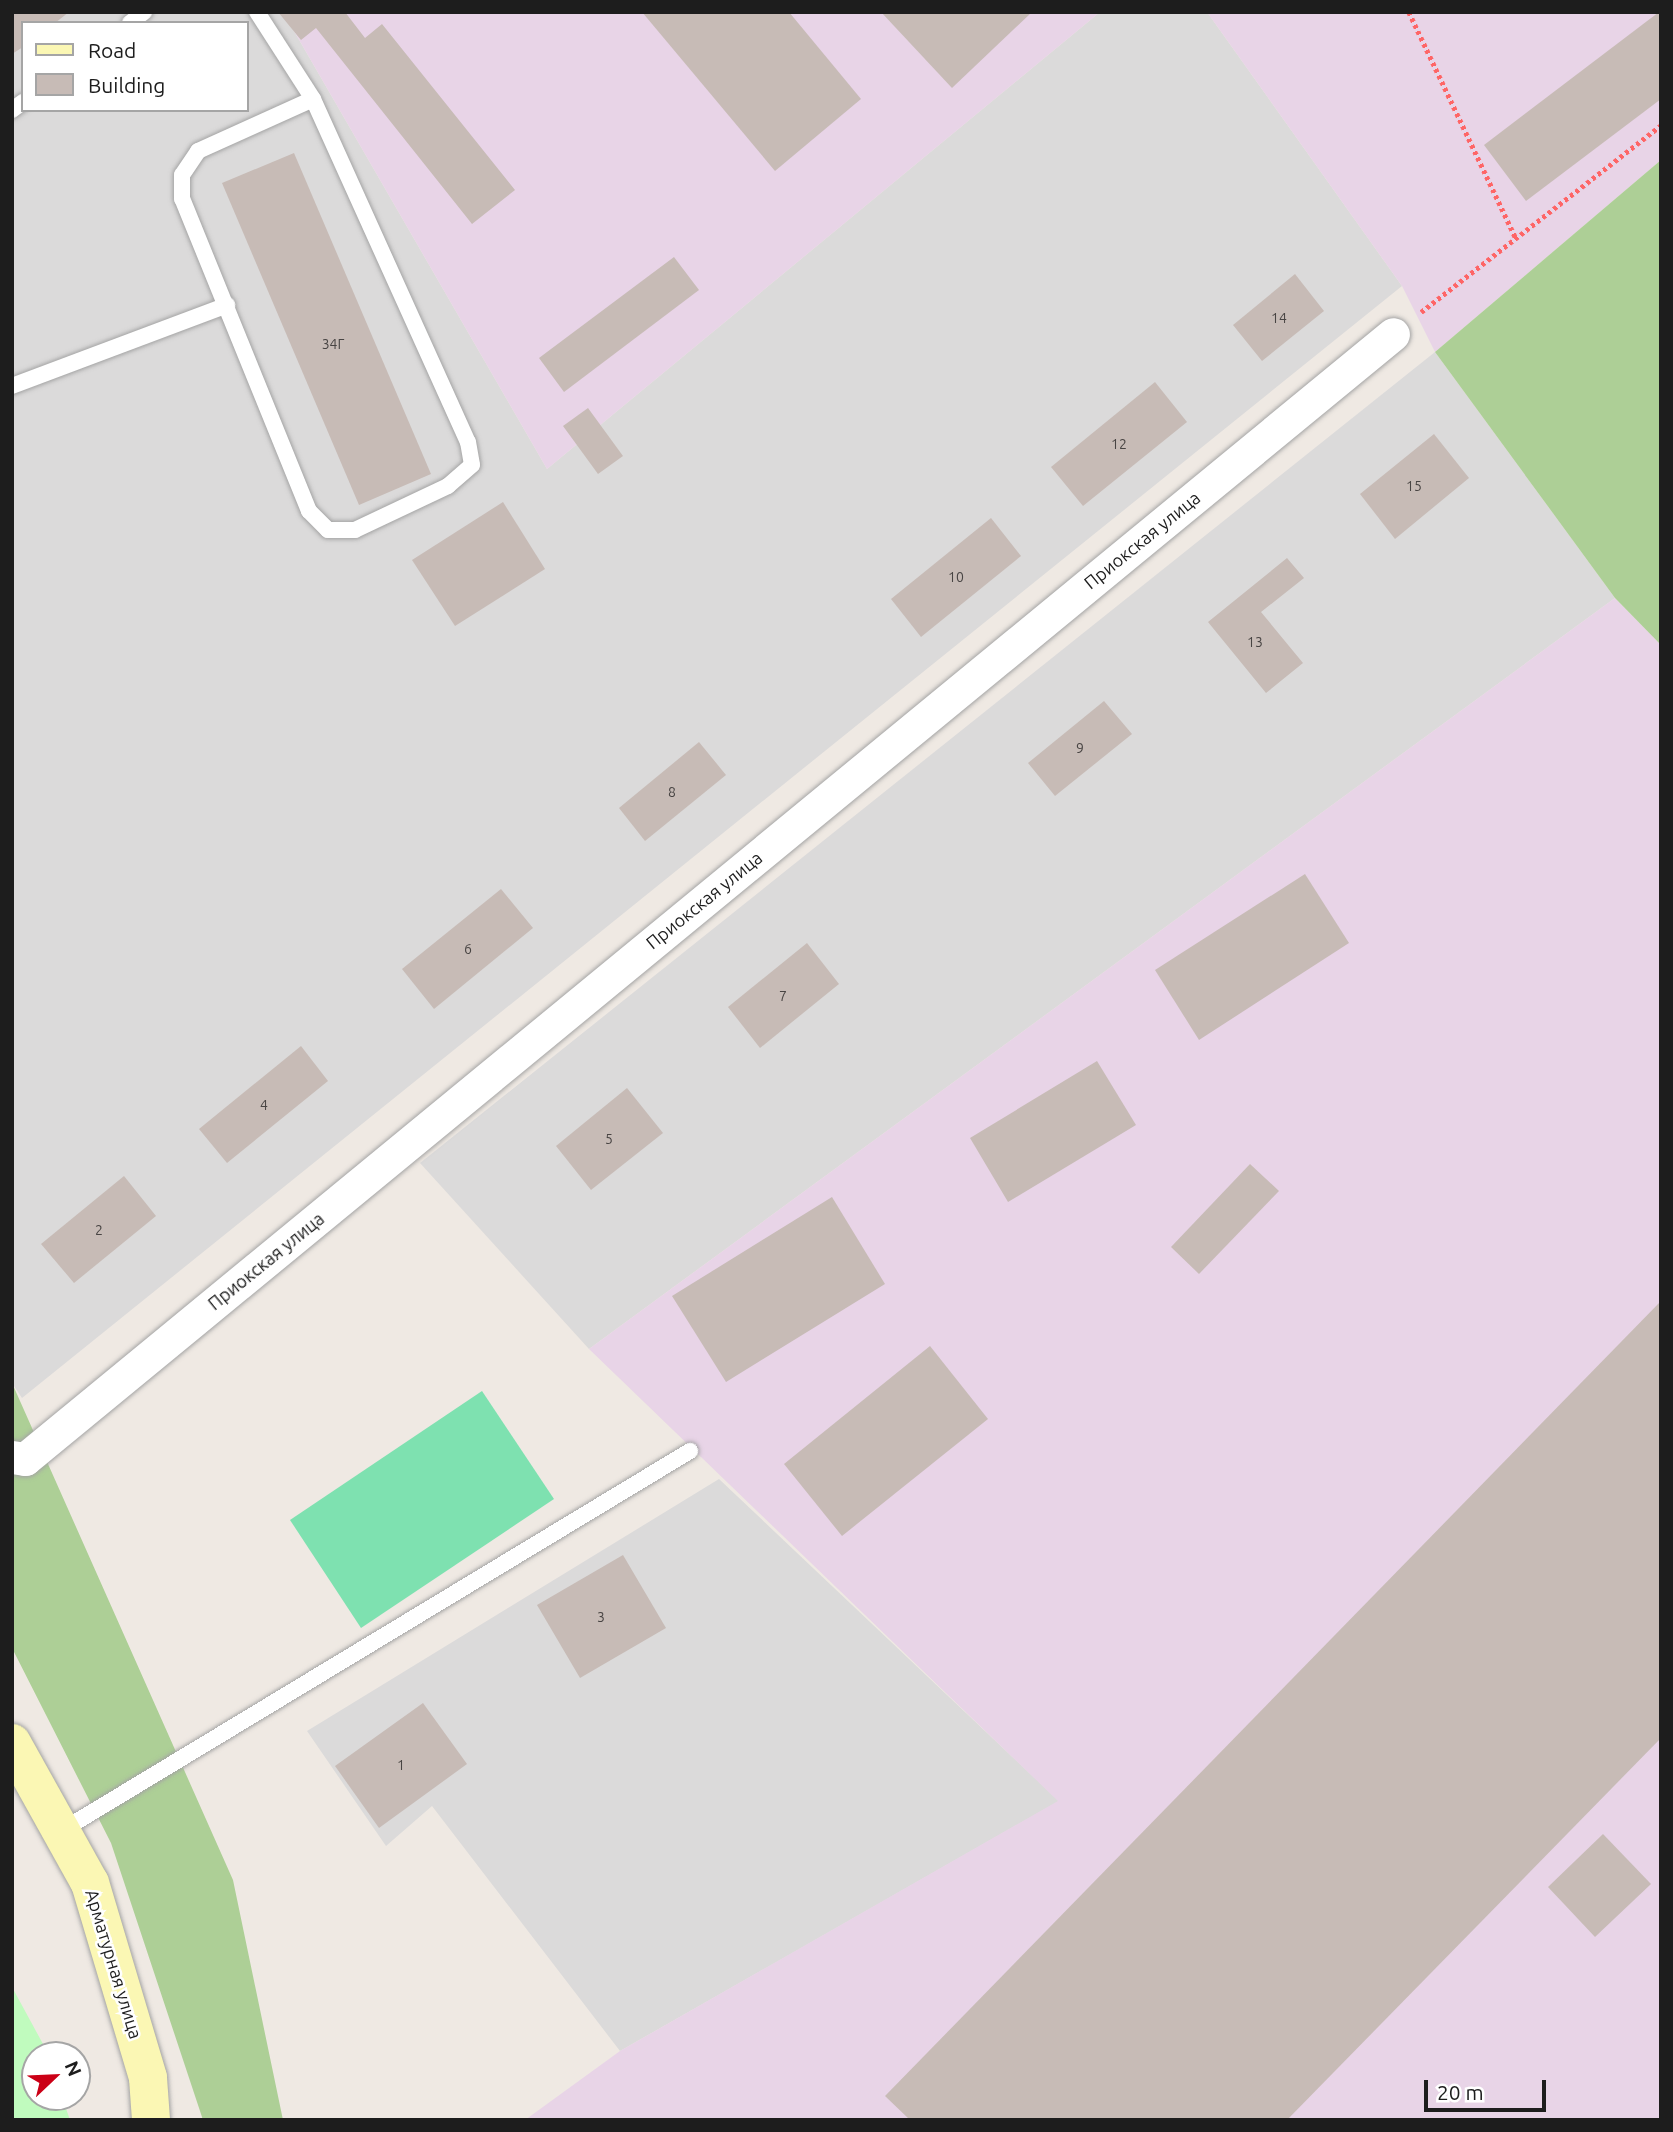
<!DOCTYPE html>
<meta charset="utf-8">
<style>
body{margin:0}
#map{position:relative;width:1673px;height:2132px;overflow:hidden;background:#efe9e3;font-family:Ubuntu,sans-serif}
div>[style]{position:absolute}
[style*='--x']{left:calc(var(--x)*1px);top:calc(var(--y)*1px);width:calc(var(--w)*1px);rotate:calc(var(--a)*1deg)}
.residential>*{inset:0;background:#dbdada}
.industrial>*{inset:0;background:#e8d4e7}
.forest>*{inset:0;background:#adcf96}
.park>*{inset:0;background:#c0fbbe}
.pitch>*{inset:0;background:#7ee1b0}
.building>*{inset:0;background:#c7bbb6}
.path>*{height:4.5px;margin-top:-2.25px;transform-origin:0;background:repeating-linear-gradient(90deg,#fe6566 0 3.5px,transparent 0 7px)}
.roads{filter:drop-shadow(0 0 2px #a4a4a4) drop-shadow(0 0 2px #a4a4a4)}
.lane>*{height:16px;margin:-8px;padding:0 8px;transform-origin:8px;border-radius:8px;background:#fff}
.street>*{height:33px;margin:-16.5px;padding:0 16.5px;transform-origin:16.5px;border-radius:16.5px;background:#fff}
.secondary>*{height:38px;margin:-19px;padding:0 19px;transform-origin:19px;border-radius:19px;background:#fbf7b4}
span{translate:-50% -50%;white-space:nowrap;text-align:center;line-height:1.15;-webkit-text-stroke:5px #fff;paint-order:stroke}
.number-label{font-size:14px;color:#484443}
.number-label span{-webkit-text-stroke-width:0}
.street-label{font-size:18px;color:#1d1d1d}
.frame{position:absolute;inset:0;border:14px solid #1d1d1d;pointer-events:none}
.legend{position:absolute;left:21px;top:21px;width:228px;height:91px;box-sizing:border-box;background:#fff;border:2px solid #a5a5a5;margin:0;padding:9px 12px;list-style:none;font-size:21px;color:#1d1d1d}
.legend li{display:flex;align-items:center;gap:14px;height:35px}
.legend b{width:35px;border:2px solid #a5a5a5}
.north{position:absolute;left:21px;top:2041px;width:70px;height:70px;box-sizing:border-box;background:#fff;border:2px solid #a5a5a5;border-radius:50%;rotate:67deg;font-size:19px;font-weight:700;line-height:28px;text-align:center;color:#1d1d1d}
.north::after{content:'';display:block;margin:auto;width:24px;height:32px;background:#cb0016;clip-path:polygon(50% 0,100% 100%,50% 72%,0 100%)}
.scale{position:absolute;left:1424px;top:2080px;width:122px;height:32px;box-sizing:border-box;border:4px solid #1d1d1d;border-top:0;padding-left:9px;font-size:21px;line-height:24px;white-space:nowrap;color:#1d1d1d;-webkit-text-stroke:5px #fff;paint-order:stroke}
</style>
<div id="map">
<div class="residential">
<i style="clip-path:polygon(evenodd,12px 12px,283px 12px,547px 469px,1100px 12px,1207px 12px,1402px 286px,22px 1398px,12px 1383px,12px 12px,23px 23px,247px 23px,247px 110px,23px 110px,23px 23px)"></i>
<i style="clip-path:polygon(1435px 352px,1615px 598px,589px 1349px,420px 1163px)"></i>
<i style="clip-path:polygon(719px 1479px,1059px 1801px,620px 2051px,432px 1806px,386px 1846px,307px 1731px)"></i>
</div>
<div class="industrial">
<i style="clip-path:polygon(283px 12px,1100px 12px,547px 469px)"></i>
<i style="clip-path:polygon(1207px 12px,1661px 12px,1661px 160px,1435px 352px,1402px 286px)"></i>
<i style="clip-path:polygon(1615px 598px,1661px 645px,1661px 2120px,525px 2120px,620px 2051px,1058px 1801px,589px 1349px)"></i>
</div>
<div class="forest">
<i style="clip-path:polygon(1661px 160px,1661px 645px,1615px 598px,1435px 352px)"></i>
<i style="clip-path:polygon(12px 1383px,233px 1880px,283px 2120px,203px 2120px,111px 1843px,12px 1648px)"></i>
</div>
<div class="park">
<i style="clip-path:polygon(12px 1987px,49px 2055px,35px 2055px,35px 2097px,62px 2097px,70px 2120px,12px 2120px)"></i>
</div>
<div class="pitch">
<i style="clip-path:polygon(482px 1391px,554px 1499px,361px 1628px,290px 1520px)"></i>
</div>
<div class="building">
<i style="clip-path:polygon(12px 12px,69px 12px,55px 23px,23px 23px,23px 47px,12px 54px)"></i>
<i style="clip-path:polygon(278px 12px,345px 12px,365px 38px,382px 24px,515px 190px,472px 224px,316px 28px,301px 40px)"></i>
<i style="clip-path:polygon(642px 12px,789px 12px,861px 99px,775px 171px)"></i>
<i style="clip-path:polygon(881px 12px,1032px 12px,952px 88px)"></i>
<i style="clip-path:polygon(1659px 12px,1661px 99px,1526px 201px,1484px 145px)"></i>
<i style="clip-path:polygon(294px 153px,431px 474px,359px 505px,222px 183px)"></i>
<i style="clip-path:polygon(674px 257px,699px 290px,564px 392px,539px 358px)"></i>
<i style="clip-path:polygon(1295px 274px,1324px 311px,1262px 361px,1233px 325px)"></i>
<i style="clip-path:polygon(1155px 382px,1187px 422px,1083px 506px,1051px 467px)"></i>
<i style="clip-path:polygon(588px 408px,623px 456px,598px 474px,563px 426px)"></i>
<i style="clip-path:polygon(1434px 434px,1469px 478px,1395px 539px,1360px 494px)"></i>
<i style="clip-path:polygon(503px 502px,545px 569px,455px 626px,412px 560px)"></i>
<i style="clip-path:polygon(991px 518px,1021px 556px,921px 637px,891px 599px)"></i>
<i style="clip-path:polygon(1287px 558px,1304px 578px,1261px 612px,1303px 663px,1266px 693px,1208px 622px)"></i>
<i style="clip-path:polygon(1104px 701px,1132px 734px,1055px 796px,1028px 763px)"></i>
<i style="clip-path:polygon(699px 742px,726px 775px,645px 841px,619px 808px)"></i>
<i style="clip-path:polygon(1305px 874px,1349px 943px,1199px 1040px,1155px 970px)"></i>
<i style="clip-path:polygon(501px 889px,533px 928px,434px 1009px,402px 969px)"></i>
<i style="clip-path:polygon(807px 943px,839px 984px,760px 1048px,728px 1007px)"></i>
<i style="clip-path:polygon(301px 1046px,328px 1081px,227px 1163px,199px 1129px)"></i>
<i style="clip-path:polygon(1097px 1061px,1136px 1125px,1008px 1202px,970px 1138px)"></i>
<i style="clip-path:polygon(627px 1088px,663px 1133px,591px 1190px,556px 1146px)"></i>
<i style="clip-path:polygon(1250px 1164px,1279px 1191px,1199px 1274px,1171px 1247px)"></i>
<i style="clip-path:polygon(124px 1176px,156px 1216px,74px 1283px,41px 1244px)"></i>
<i style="clip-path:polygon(832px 1197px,885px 1284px,726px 1382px,672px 1296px)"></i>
<i style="clip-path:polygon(1661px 1301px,1661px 1738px,1287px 2120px,910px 2120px,885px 2096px)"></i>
<i style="clip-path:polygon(930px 1346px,988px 1419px,842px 1536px,784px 1464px)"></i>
<i style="clip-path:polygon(623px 1555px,666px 1628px,580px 1678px,537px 1605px)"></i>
<i style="clip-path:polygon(423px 1703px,467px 1764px,379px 1828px,335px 1766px)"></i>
<i style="clip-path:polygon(1603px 1834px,1651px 1884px,1595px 1937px,1548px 1887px)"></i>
</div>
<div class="path">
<i style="--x:1409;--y:12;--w:250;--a:64.7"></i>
<i style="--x:1421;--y:312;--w:304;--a:-37.9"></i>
</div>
<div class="roads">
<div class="lane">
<i style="--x:257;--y:12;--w:103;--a:57.2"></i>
<i style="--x:130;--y:23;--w:18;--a:-38"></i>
<i style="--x:313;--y:99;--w:376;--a:65.7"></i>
<i style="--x:468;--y:442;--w:23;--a:80"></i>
<i style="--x:472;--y:465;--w:32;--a:139"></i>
<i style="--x:448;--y:486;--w:103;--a:154.7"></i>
<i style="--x:355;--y:530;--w:27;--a:180"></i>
<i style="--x:328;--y:530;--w:27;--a:-135"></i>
<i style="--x:309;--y:511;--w:337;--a:-112.1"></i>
<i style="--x:182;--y:199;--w:24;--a:-90"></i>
<i style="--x:182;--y:175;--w:29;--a:-56"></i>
<i style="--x:198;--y:151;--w:126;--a:-24.3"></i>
<i style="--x:12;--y:110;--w:14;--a:-36"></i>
<i style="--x:12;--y:386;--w:230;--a:-20.6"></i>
<i style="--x:61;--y:1831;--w:735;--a:-31.14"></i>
</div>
<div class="street">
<i style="--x:12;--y:1457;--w:13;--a:9"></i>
<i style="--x:25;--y:1459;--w:1771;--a:-39.43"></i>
</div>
<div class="secondary">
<i style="--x:12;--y:1743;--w:160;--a:60.9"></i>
<i style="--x:90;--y:1883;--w:203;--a:73.4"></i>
<i style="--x:148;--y:2078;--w:42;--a:85.9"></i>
</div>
</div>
<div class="number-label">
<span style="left:1279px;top:318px">14</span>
<span style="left:333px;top:344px">34Г</span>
<span style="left:1119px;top:444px">12</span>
<span style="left:1414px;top:486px">15</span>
<span style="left:956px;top:577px">10</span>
<span style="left:1255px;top:642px">13</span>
<span style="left:1080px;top:748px">9</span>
<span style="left:672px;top:792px">8</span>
<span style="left:468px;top:949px">6</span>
<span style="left:783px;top:996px">7</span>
<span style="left:264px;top:1105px">4</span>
<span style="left:609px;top:1139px">5</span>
<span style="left:99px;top:1230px">2</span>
<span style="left:601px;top:1617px">3</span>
<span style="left:401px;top:1765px">1</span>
</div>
<div class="street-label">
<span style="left:1142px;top:540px;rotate:-39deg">Приокская улица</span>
<span style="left:704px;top:900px;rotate:-39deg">Приокская улица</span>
<span style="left:266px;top:1261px;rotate:-39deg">Приокская улица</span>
<span style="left:114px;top:1964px;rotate:73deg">Арматурная улица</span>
</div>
<div class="frame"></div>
<ul class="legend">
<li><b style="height:9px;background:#fbf7b4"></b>Road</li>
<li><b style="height:19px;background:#c7bbb6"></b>Building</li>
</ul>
<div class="north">N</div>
<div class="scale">20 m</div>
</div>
